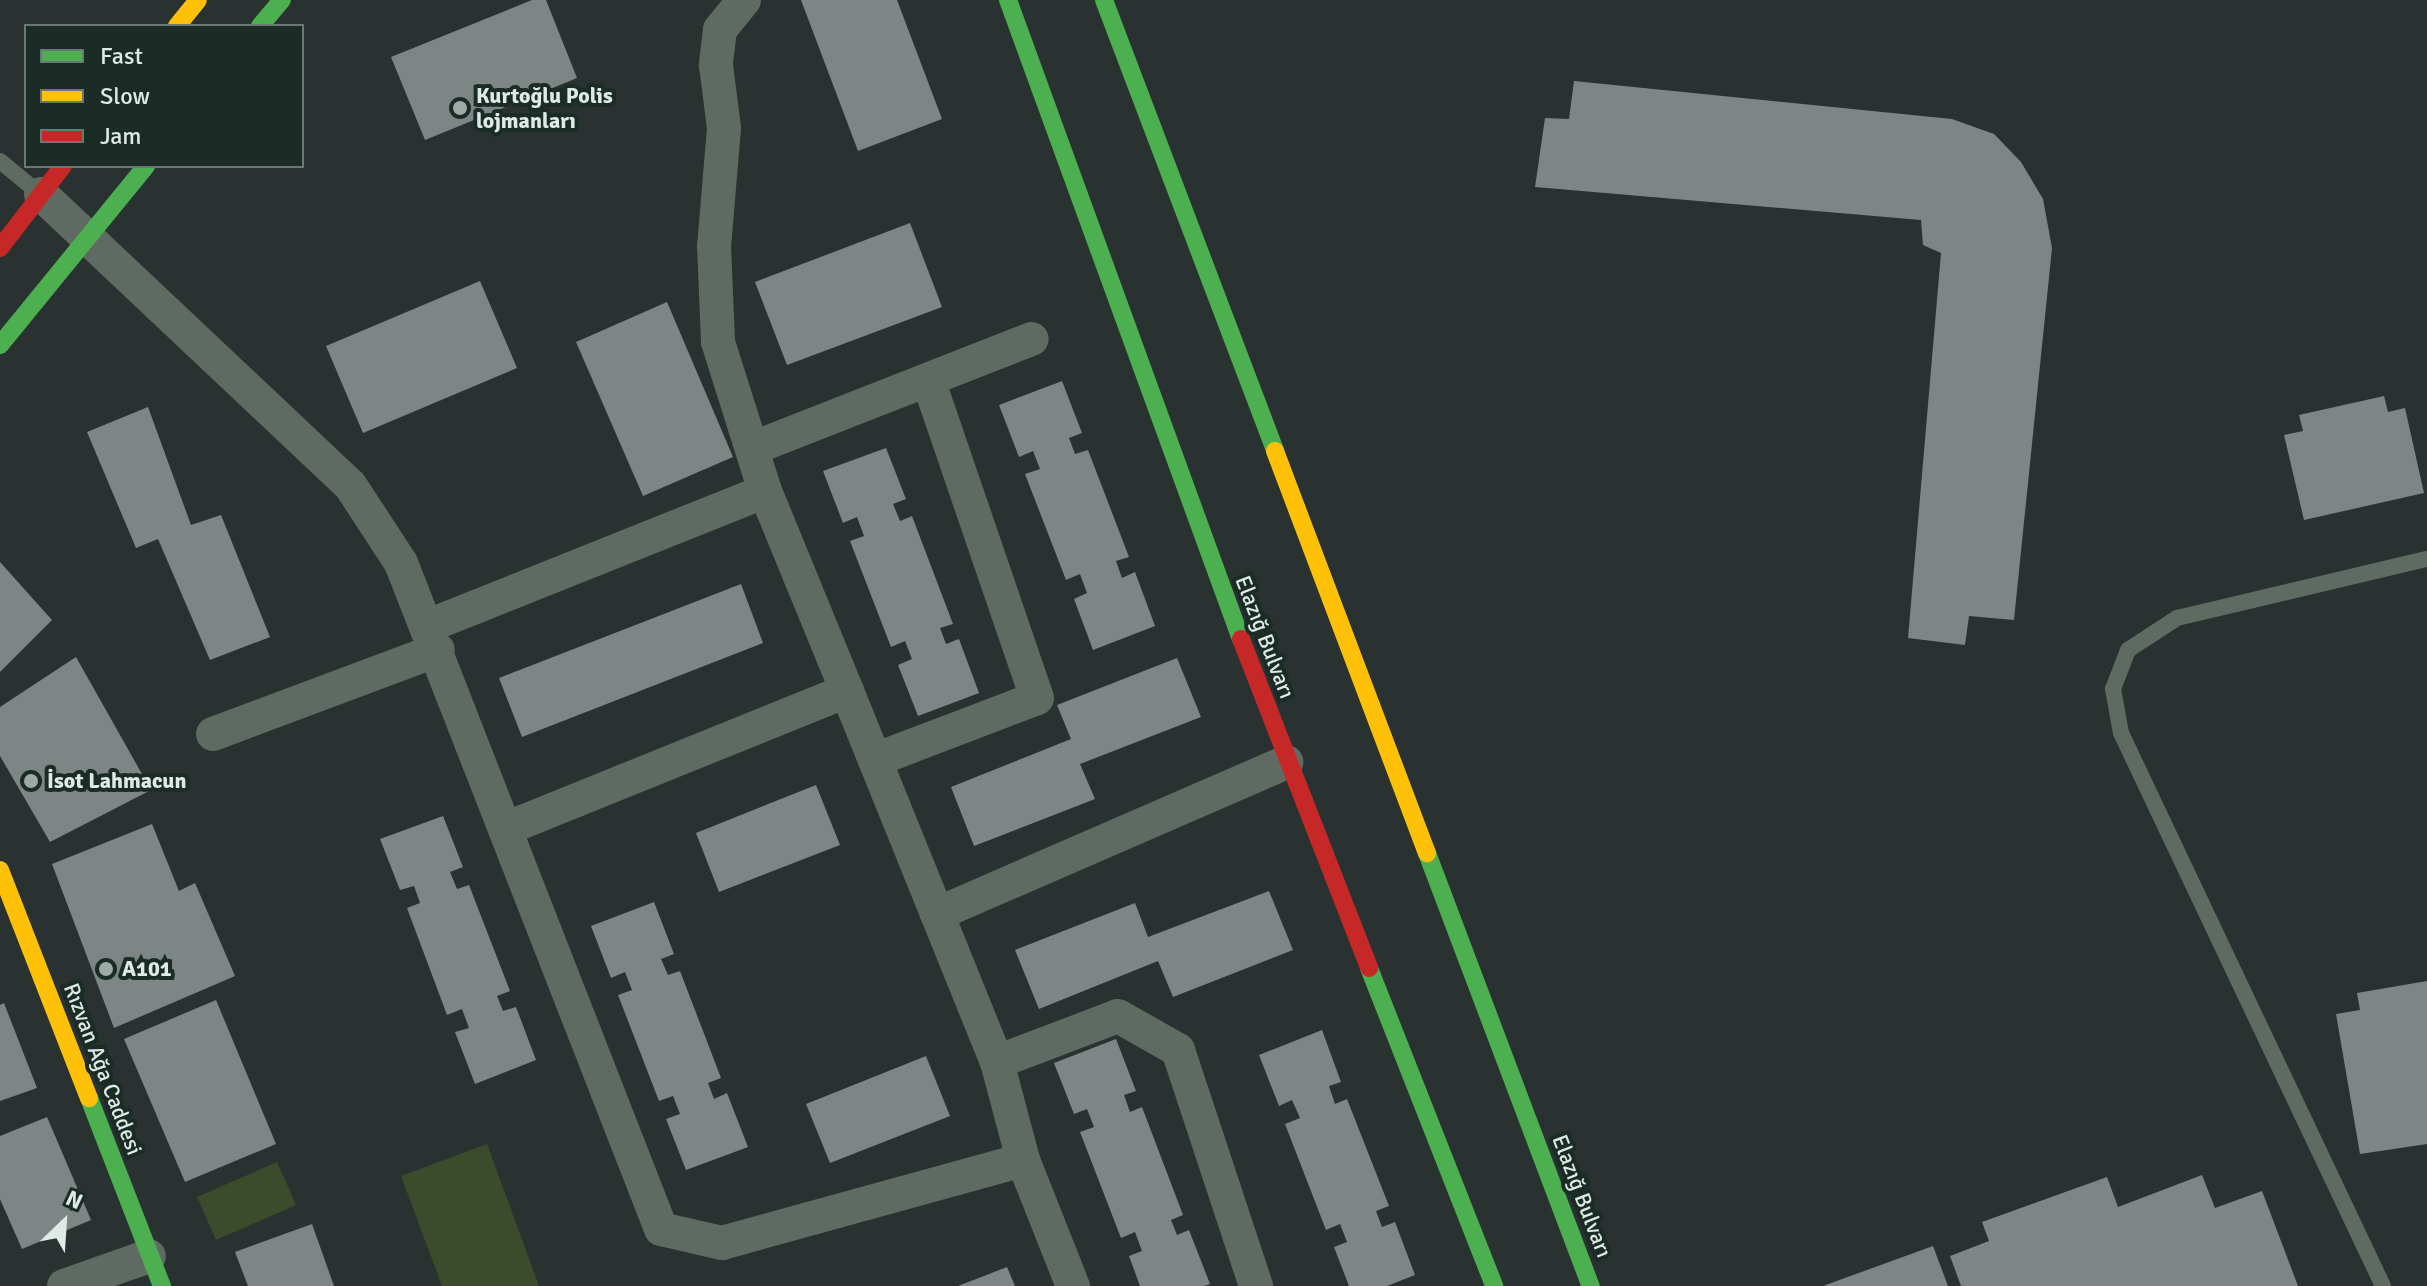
<!DOCTYPE html>
<meta charset="utf-8">
<style>
body{margin:0}
#map{position:relative;width:2427px;height:1286px;overflow:hidden;background:#293230;font-family:Signika,sans-serif}
div>[style]{position:absolute}
[style*='--x']{left:calc(var(--x)*1px);top:calc(var(--y)*1px);width:calc(var(--w)*1px);rotate:calc(var(--a)*1deg)}
.green>*{inset:0;background:#3c4b2c}
.building>*{inset:0;background:#7e8685}
.lane>*{height:16px;margin:-8px;padding:0 8px;transform-origin:8px;border-radius:8px;background:#5f6b62}
.street>*{height:34px;margin:-17px;padding:0 17px;transform-origin:17px;border-radius:17px;background:#5f6b62}
.fast>*{height:18px;margin:-9px;padding:0 9px;transform-origin:9px;border-radius:9px;background:#4caf50}
.slow>*{height:18px;margin:-9px;padding:0 9px;transform-origin:9px;border-radius:9px;background:#ffc107}
.jam>*{height:18px;margin:-9px;padding:0 9px;transform-origin:9px;border-radius:9px;background:#c62828}
.dots>*{width:22px;height:22px;translate:-50% -50%;box-sizing:border-box;border:4px solid #1b2c27;border-radius:50%}
span{translate:-50% -50%;white-space:nowrap;text-align:center;line-height:1.15;-webkit-text-stroke:8px #1b2c27;paint-order:stroke}
.poi-label{font-size:22px;color:#dfe9e6;font-weight:700}
.left{translate:0 -50%;text-align:left}
.street-label{font-size:22px;color:#dfe9e6}
.legend{position:absolute;left:24px;top:24px;width:280px;height:144px;box-sizing:border-box;background:#1b2c27;border:2px solid #697873;margin:0;padding:10px 14px;list-style:none;font-size:24px;color:#dfe9e6}
.legend li{display:flex;align-items:center;gap:16px;height:40px}
.legend b{width:40px;border:2px solid #697873}
.north{position:absolute;left:24px;top:1182px;width:80px;height:80px;-webkit-text-stroke:6px #1b2c27;paint-order:stroke;rotate:25deg;font-size:22px;font-weight:700;line-height:32px;text-align:center;color:#dfe9e6}
.north::after{content:'';display:block;margin:auto;width:28px;height:36px;background:#dfe9e6;clip-path:polygon(50% 0,100% 100%,50% 72%,0 100%)}
</style>
<div id="map">
<div class="green">
<i style="clip-path:polygon(487px 1144px,539px 1286px,442px 1286px,401px 1176px)"></i>
<i style="clip-path:polygon(277px 1162px,296px 1205px,216px 1240px,197px 1197px)"></i>
</div>
<div class="building">
<i style="clip-path:polygon(532px 0,546px 0,577px 78px,425px 140px,391px 57px)"></i>
<i style="clip-path:polygon(801px 0,897px 0,942px 119px,858px 151px)"></i>
<i style="clip-path:polygon(1574px 81px,1952px 119px,1994px 134px,2021px 162px,2043px 199px,2052px 248px,2014px 620px,1969px 616px,1965px 645px,1908px 638px,1941px 253px,1923px 245px,1921px 220px,1535px 187px,1545px 118px,1569px 119px)"></i>
<i style="clip-path:polygon(910px 223px,942px 307px,787px 365px,755px 282px)"></i>
<i style="clip-path:polygon(480px 281px,517px 368px,363px 433px,326px 346px)"></i>
<i style="clip-path:polygon(667px 302px,733px 457px,643px 496px,576px 342px)"></i>
<i style="clip-path:polygon(1062px 381px,1082px 433px,1069px 438px,1075px 454px,1088px 450px,1129px 557px,1116px 561px,1122px 578px,1135px 572px,1155px 626px,1093px 650px,1074px 599px,1087px 593px,1080px 574px,1066px 580px,1025px 474px,1040px 469px,1033px 451px,1019px 457px,999px 405px)"></i>
<i style="clip-path:polygon(2384px 396px,2388px 412px,2405px 408px,2424px 493px,2304px 520px,2284px 435px,2303px 431px,2299px 415px)"></i>
<i style="clip-path:polygon(148px 407px,191px 525px,221px 515px,270px 637px,210px 660px,158px 539px,136px 548px,87px 432px)"></i>
<i style="clip-path:polygon(886px 448px,906px 499px,893px 504px,900px 521px,912px 516px,953px 624px,940px 628px,946px 644px,959px 639px,979px 693px,918px 716px,898px 665px,912px 659px,905px 641px,891px 647px,850px 541px,864px 536px,857px 517px,843px 523px,823px 471px)"></i>
<i style="clip-path:polygon(0 562px,52px 620px,0 672px)"></i>
<i style="clip-path:polygon(741px 584px,763px 643px,522px 737px,499px 678px)"></i>
<i style="clip-path:polygon(76px 657px,151px 790px,50px 842px,0 756px,0 707px)"></i>
<i style="clip-path:polygon(1177px 658px,1201px 717px,1080px 764px,1095px 799px,974px 846px,951px 787px,1071px 739px,1057px 705px)"></i>
<i style="clip-path:polygon(816px 785px,840px 845px,719px 892px,696px 833px)"></i>
<i style="clip-path:polygon(443px 816px,463px 867px,450px 872px,457px 889px,469px 885px,510px 991px,497px 996px,503px 1011px,516px 1007px,536px 1060px,475px 1084px,455px 1032px,469px 1028px,462px 1009px,447px 1015px,407px 908px,420px 903px,414px 886px,400px 890px,380px 839px)"></i>
<i style="clip-path:polygon(152px 824px,179px 891px,195px 883px,235px 976px,114px 1028px,52px 864px)"></i>
<i style="clip-path:polygon(1269px 891px,1293px 950px,1173px 997px,1158px 961px,1039px 1009px,1015px 950px,1135px 903px,1148px 937px)"></i>
<i style="clip-path:polygon(654px 902px,674px 954px,661px 959px,668px 975px,680px 971px,721px 1078px,708px 1083px,714px 1099px,727px 1093px,748px 1147px,686px 1170px,666px 1119px,680px 1114px,673px 1096px,659px 1101px,618px 995px,632px 990px,625px 972px,611px 978px,591px 926px)"></i>
<i style="clip-path:polygon(2427px 981px,2427px 1144px,2360px 1154px,2336px 1014px,2360px 1010px,2357px 993px)"></i>
<i style="clip-path:polygon(216px 1000px,276px 1144px,185px 1182px,124px 1039px)"></i>
<i style="clip-path:polygon(4px 1003px,37px 1088px,0 1101px,0 1005px)"></i>
<i style="clip-path:polygon(1322px 1030px,1341px 1082px,1329px 1086px,1335px 1104px,1347px 1099px,1389px 1206px,1376px 1211px,1382px 1227px,1395px 1222px,1415px 1275px,1387px 1286px,1349px 1286px,1334px 1247px,1347px 1242px,1340px 1224px,1326px 1230px,1285px 1124px,1300px 1118px,1292px 1100px,1279px 1106px,1259px 1055px)"></i>
<i style="clip-path:polygon(1116px 1039px,1136px 1091px,1124px 1095px,1130px 1112px,1142px 1107px,1183px 1215px,1171px 1220px,1177px 1235px,1189px 1230px,1210px 1284px,1204px 1286px,1140px 1286px,1129px 1256px,1142px 1251px,1135px 1232px,1121px 1238px,1080px 1132px,1094px 1127px,1087px 1109px,1074px 1114px,1054px 1063px)"></i>
<i style="clip-path:polygon(926px 1056px,950px 1116px,830px 1163px,806px 1104px)"></i>
<i style="clip-path:polygon(47px 1117px,91px 1220px,22px 1249px,0 1199px,0 1136px)"></i>
<i style="clip-path:polygon(2202px 1175px,2215px 1208px,2262px 1191px,2298px 1286px,1961px 1286px,1950px 1256px,1989px 1241px,1982px 1222px,2107px 1177px,2118px 1207px)"></i>
<i style="clip-path:polygon(312px 1224px,334px 1286px,248px 1286px,235px 1252px)"></i>
<i style="clip-path:polygon(1933px 1246px,1948px 1286px,1823px 1286px)"></i>
<i style="clip-path:polygon(1007px 1267px,1015px 1286px,958px 1286px)"></i>
</div>
<div class="lane">
<i style="--x:0;--y:161;--w:50;--a:39.4"></i>
<i style="--x:2383;--y:1286;--w:612;--a:-115.35"></i>
<i style="--x:2121;--y:733;--w:45;--a:-100.3"></i>
<i style="--x:2113;--y:689;--w:42;--a:-69"></i>
<i style="--x:2128;--y:650;--w:59;--a:-33.1"></i>
<i style="--x:2177;--y:618;--w:257;--a:-13.3"></i>
</div>
<div class="street">
<i style="--x:744;--y:0;--w:38;--a:129"></i>
<i style="--x:720;--y:30;--w:35;--a:97"></i>
<i style="--x:716;--y:65;--w:64;--a:82.8"></i>
<i style="--x:724;--y:128;--w:118;--a:94.8"></i>
<i style="--x:714;--y:246;--w:96;--a:87.6"></i>
<i style="--x:718;--y:342;--w:156;--a:72.5"></i>
<i style="--x:765;--y:491;--w:216;--a:67.7"></i>
<i style="--x:41;--y:194;--w:424;--a:43.3"></i>
<i style="--x:350;--y:485;--w:93;--a:56.8"></i>
<i style="--x:401;--y:563;--w:715;--a:68.67"></i>
<i style="--x:661;--y:1229;--w:63;--a:12.9"></i>
<i style="--x:722;--y:1243;--w:312;--a:-15.4"></i>
<i style="--x:756;--y:447;--w:296;--a:-21.4"></i>
<i style="--x:428;--y:626;--w:363;--a:-21.8"></i>
<i style="--x:213;--y:734;--w:240;--a:-20.5"></i>
<i style="--x:875;--y:760;--w:173;--a:-20.9"></i>
<i style="--x:1037;--y:698;--w:336;--a:-108.9"></i>
<i style="--x:505;--y:829;--w:369;--a:-22"></i>
<i style="--x:847;--y:691;--w:400;--a:68"></i>
<i style="--x:997;--y:1062;--w:101;--a:75.1"></i>
<i style="--x:1023;--y:1160;--w:136;--a:68.4"></i>
<i style="--x:937;--y:914;--w:381;--a:-23.5"></i>
<i style="--x:997;--y:1062;--w:129;--a:-20.8"></i>
<i style="--x:1118;--y:1016;--w:69;--a:29.5"></i>
<i style="--x:1178;--y:1050;--w:249;--a:71.7"></i>
<i style="--x:64;--y:1286;--w:90;--a:-19.4"></i>
</div>
<div class="fast">
<i style="--x:1008;--y:0;--w:680;--a:69.97"></i>
<i style="--x:1104;--y:0;--w:482;--a:69.2"></i>
<i style="--x:260;--y:26;--w:34;--a:-50"></i>
<i style="--x:0;--y:345;--w:231;--a:-50.8"></i>
<i style="--x:1427;--y:853;--w:463;--a:69.3"></i>
<i style="--x:1369;--y:968;--w:342;--a:68.5"></i>
<i style="--x:89;--y:1098;--w:202;--a:68.8"></i>
</div>
<div class="slow">
<i style="--x:177;--y:26;--w:33;--a:-51"></i>
<i style="--x:1275;--y:451;--w:430;--a:69.3"></i>
<i style="--x:0;--y:870;--w:245;--a:68.7"></i>
</div>
<div class="jam">
<i style="--x:0;--y:248;--w:103;--a:-52.5"></i>
<i style="--x:1241;--y:639;--w:353;--a:68.7"></i>
</div>
<div class="dots">
<i style="left:460px;top:108px;background:#9fa9a6"></i>
<i style="left:31px;top:781px;background:#9fa9a6"></i>
<i style="left:106px;top:969px;background:#9fa9a6"></i>
</div>
<div class="poi-label">
<span class="left" style="left:476px;top:108px">Kurtoğlu Polis<br>lojmanları</span>
<span class="left" style="left:47px;top:781px">İsot Lahmacun</span>
<span class="left" style="left:122px;top:969px">A101</span>
</div>
<div class="street-label">
<span style="left:1265px;top:637px;rotate:69deg">Elazığ Bulvarı</span>
<span style="left:103px;top:1069px;rotate:69deg">Rızvan Ağa Caddesi</span>
<span style="left:1582px;top:1196px;rotate:69deg">Elazığ Bulvarı</span>
</div>
<ul class="legend">
<li><b style="height:10px;background:#4caf50"></b>Fast</li>
<li><b style="height:10px;background:#ffc107"></b>Slow</li>
<li><b style="height:10px;background:#c62828"></b>Jam</li>
</ul>
<div class="north">N</div>
</div>
